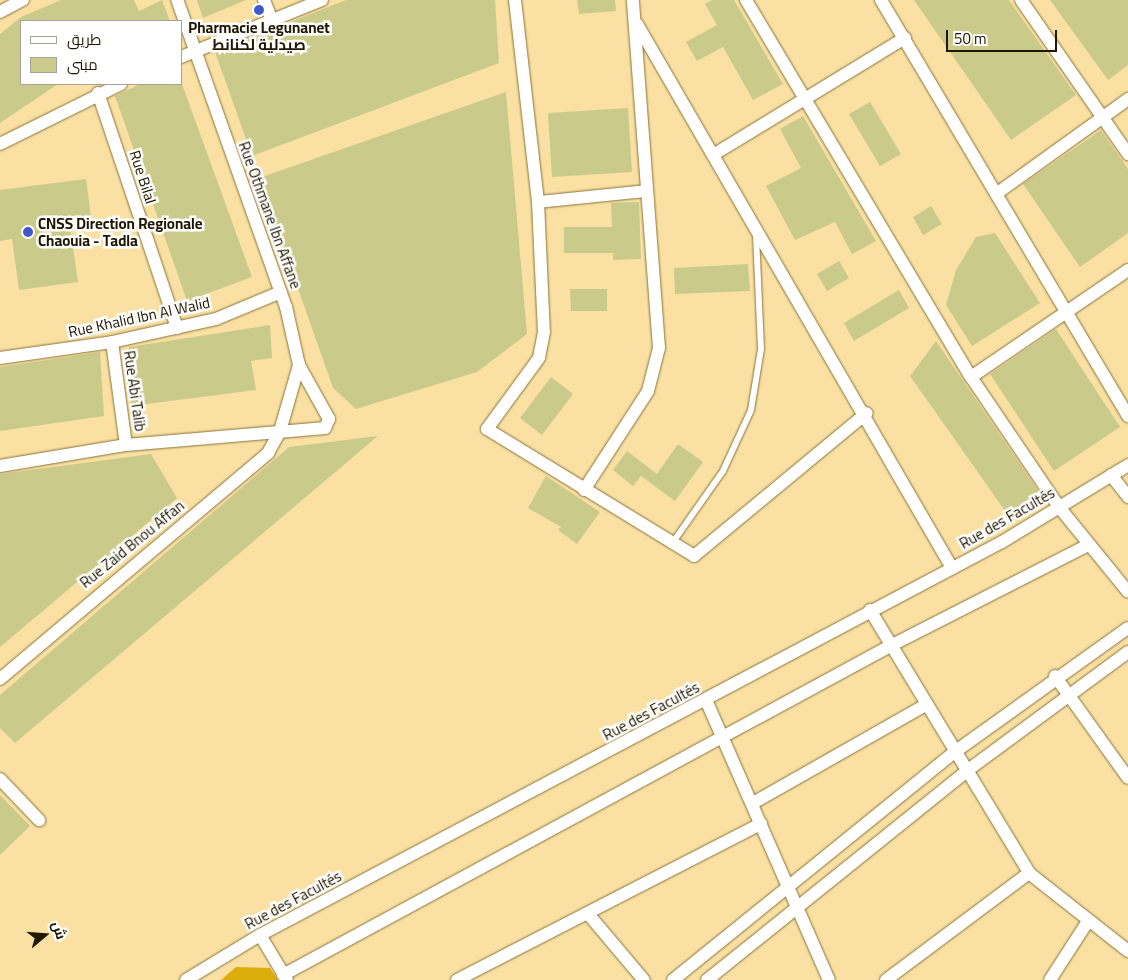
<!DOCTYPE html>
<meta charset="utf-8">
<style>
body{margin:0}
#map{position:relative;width:1128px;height:980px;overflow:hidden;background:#fae1a3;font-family:Georgia,Cairo,serif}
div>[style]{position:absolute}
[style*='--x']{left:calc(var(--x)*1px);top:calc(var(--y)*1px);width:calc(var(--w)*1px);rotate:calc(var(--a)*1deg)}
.green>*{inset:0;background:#dcae0c}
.building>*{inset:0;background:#cacb8b}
.roads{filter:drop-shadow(0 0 1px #8a7337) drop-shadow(0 0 1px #8a7337)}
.service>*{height:6px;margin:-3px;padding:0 3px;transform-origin:3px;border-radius:3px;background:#fff}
.minor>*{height:12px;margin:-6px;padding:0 6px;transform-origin:6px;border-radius:6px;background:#fff}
.dots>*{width:14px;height:14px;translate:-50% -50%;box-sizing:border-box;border:2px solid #fff;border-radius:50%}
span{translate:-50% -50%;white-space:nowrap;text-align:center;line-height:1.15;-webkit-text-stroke:5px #fff;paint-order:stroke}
.poi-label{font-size:15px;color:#201701;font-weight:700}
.left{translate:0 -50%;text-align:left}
.street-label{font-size:15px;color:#201701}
.legend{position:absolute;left:20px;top:20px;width:162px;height:65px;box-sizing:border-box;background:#fff;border:1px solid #a6a299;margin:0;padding:6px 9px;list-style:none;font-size:15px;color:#201701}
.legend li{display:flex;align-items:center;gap:10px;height:25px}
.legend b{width:25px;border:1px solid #a6a299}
.north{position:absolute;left:20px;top:910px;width:50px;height:50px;-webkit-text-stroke:4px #fff;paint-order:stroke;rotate:72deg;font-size:14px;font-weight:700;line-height:20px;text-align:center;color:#201701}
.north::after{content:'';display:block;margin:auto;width:18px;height:22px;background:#201701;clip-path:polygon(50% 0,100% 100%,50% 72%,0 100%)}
.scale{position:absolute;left:946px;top:30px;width:111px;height:22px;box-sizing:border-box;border:2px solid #201701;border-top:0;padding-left:6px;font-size:15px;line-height:18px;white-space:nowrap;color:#201701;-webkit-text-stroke:4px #fff;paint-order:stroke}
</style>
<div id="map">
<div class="green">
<i style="clip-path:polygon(236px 967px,270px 968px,278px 980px,221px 980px)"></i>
</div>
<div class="building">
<i style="clip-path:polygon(61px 0,134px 0,139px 11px,162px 0,170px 21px,21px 21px,21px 84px,58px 84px,0 123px,0 34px,21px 17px)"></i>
<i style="clip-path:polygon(197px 0,246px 0,203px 18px)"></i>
<i style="clip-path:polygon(346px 0,495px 0,499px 63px,252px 156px,215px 52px)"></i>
<i style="clip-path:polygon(577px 0,615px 0,616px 11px,579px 14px)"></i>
<i style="clip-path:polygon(712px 0,734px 0,783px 84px,753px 100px,723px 47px,697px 61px,686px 42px,717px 25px,705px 4px)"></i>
<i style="clip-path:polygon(914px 0,1009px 0,1076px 95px,1011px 140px)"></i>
<i style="clip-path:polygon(1050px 0,1128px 0,1128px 65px,1108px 80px)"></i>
<i style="clip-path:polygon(140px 84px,182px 84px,252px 277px,187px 301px,115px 96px)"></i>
<i style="clip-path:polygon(506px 92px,527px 334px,477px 372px,356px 409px,333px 388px,259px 178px)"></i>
<i style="clip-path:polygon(870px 102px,901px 154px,880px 166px,849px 114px)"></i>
<i style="clip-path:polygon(628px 108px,632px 172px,552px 177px,548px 113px)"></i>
<i style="clip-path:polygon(803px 116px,876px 241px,852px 254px,835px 222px,795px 240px,766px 186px,801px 168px,780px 129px)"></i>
<i style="clip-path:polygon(1101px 130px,1128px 169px,1128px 233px,1080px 267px,1023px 184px)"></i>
<i style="clip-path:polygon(86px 179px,92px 224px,70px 227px,78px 282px,19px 290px,12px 239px,0 241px,0 190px)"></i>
<i style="clip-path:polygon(639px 202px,641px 259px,613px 260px,613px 253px,564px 253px,564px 227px,612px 227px,611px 203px)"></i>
<i style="clip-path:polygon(931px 206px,942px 224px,923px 235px,913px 217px)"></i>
<i style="clip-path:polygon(995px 233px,1040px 303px,972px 346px,946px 305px,956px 270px,976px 237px)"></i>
<i style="clip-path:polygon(839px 261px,849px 278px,827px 291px,817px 274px)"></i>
<i style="clip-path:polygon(748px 264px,750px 291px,675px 294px,674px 268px)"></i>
<i style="clip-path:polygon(570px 289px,607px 289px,607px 311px,571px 311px)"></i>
<i style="clip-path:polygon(899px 290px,909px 308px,854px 341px,844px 323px)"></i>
<i style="clip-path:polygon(270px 325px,272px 358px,251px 361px,256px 390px,131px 406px,129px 347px)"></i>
<i style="clip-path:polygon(1056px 329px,1120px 427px,1054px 471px,990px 374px)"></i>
<i style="clip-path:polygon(936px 341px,1039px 492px,1008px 515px,910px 376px)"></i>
<i style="clip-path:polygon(100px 352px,104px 416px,0 431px,0 367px)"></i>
<i style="clip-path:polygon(551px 377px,573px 394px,542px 435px,520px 418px)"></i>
<i style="clip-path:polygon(378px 436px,15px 743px,0 728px,0 695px,289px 447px)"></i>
<i style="clip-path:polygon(678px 444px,703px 462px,675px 501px,641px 476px,633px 486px,613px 470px,627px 451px,657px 474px)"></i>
<i style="clip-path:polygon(151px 454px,177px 498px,0 647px,0 474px)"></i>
<i style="clip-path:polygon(546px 476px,600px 512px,577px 544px,558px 530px,561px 527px,528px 508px)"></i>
<i style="clip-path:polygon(0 795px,30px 826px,0 855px)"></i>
</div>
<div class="roads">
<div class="service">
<i style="--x:671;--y:545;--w:90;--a:-54.9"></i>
<i style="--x:723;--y:471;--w:67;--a:-65.3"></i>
<i style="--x:751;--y:410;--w:62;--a:-80.7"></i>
<i style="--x:761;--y:349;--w:113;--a:-92.5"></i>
</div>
<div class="minor">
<i style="--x:264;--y:0;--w:19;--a:69"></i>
<i style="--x:515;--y:0;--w:203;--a:83.5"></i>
<i style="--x:538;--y:202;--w:130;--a:87.4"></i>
<i style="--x:544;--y:332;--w:26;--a:101"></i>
<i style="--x:539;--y:358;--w:88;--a:126.2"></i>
<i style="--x:487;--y:429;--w:243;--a:31.5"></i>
<i style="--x:694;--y:556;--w:224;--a:-39.6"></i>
<i style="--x:746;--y:0;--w:439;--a:59.2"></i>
<i style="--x:881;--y:0;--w:484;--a:59.3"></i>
<i style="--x:1021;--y:0;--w:188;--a:55.2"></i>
<i style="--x:0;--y:12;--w:26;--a:-28"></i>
<i style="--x:637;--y:24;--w:629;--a:59.93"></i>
<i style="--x:181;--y:57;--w:152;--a:-22"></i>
<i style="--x:98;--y:93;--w:248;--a:71.4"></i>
<i style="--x:0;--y:144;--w:135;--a:-26.4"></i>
<i style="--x:713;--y:155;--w:225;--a:-31.4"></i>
<i style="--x:996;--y:194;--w:163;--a:-35.7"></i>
<i style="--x:538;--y:202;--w:109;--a:-5.8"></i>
<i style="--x:1128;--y:270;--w:190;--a:145.7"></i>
<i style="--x:971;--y:377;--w:157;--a:55.9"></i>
<i style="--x:1059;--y:507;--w:109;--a:50.9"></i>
<i style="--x:112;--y:342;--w:104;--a:82.3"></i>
<i style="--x:0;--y:358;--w:113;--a:-8.1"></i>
<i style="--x:112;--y:342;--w:107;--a:-12.5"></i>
<i style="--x:216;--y:319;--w:70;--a:-22.6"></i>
<i style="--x:0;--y:466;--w:128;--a:-9.5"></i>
<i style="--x:126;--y:445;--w:200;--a:-4.9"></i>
<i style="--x:325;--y:428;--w:10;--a:-66"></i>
<i style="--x:329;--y:419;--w:62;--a:-119.1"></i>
<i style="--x:1111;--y:475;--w:28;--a:52"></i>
<i style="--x:584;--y:490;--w:118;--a:-57.1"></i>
<i style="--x:648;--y:391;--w:44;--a:-75.7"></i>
<i style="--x:659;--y:348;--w:349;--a:-94.3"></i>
<i style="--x:870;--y:610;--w:307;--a:58.8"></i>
<i style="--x:1029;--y:873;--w:126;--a:38.2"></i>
<i style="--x:1055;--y:676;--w:125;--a:54.4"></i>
<i style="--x:0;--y:679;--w:351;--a:-40.1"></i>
<i style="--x:268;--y:453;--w:25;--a:-61"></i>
<i style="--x:280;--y:431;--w:69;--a:-73.9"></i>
<i style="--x:299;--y:365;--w:59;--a:-102.6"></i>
<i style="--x:286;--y:307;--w:326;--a:-109.5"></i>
<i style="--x:706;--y:700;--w:306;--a:66.3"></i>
<i style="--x:0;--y:779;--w:57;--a:46.4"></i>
<i style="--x:753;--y:803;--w:200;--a:-29.6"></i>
<i style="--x:589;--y:915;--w:85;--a:49.8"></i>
<i style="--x:260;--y:935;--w:52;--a:59"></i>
<i style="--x:283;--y:975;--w:693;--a:-28.45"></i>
<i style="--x:892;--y:645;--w:220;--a:-27"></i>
<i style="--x:186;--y:980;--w:87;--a:-31.3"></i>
<i style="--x:260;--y:935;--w:840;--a:-27.91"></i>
<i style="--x:1002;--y:542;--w:148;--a:-31.4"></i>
<i style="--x:457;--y:980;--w:342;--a:-27.2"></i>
<i style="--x:673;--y:980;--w:364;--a:-39"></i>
<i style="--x:956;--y:751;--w:211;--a:-35.6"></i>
<i style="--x:707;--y:980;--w:335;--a:-38.8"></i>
<i style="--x:968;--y:770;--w:199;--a:-36.4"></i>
<i style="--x:886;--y:980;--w:179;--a:-36.8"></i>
<i style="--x:1050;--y:980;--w:70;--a:-57.2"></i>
</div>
</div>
<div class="dots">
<i style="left:259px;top:10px;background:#3e59cc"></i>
<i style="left:28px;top:232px;background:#3e59cc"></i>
</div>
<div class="poi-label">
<span style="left:259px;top:36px">Pharmacie Legunanet<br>صيدلية لكنانط</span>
<span class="left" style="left:38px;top:232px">CNSS Direction Regionale<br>Chaouia - Tadla</span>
</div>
<div class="street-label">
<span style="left:143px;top:177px;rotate:72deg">Rue Bilal</span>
<span style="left:270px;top:215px;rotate:70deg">Rue Othmane Ibn Affane</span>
<span style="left:139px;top:317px;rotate:-12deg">Rue Khalid Ibn Al Walid</span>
<span style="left:135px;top:391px;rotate:82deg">Rue Abi Talib</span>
<span style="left:1007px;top:518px;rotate:-30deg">Rue des Facultés</span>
<span style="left:132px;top:544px;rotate:-39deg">Rue Zaid Bnou Affan</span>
<span style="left:651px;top:711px;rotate:-28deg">Rue des Facultés</span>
<span style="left:293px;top:900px;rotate:-28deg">Rue des Facultés</span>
</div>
<ul class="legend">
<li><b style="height:6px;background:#fff"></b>طريق</li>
<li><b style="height:14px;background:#cacb8b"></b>مبنى</li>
</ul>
<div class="north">ش</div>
<div class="scale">50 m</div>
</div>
